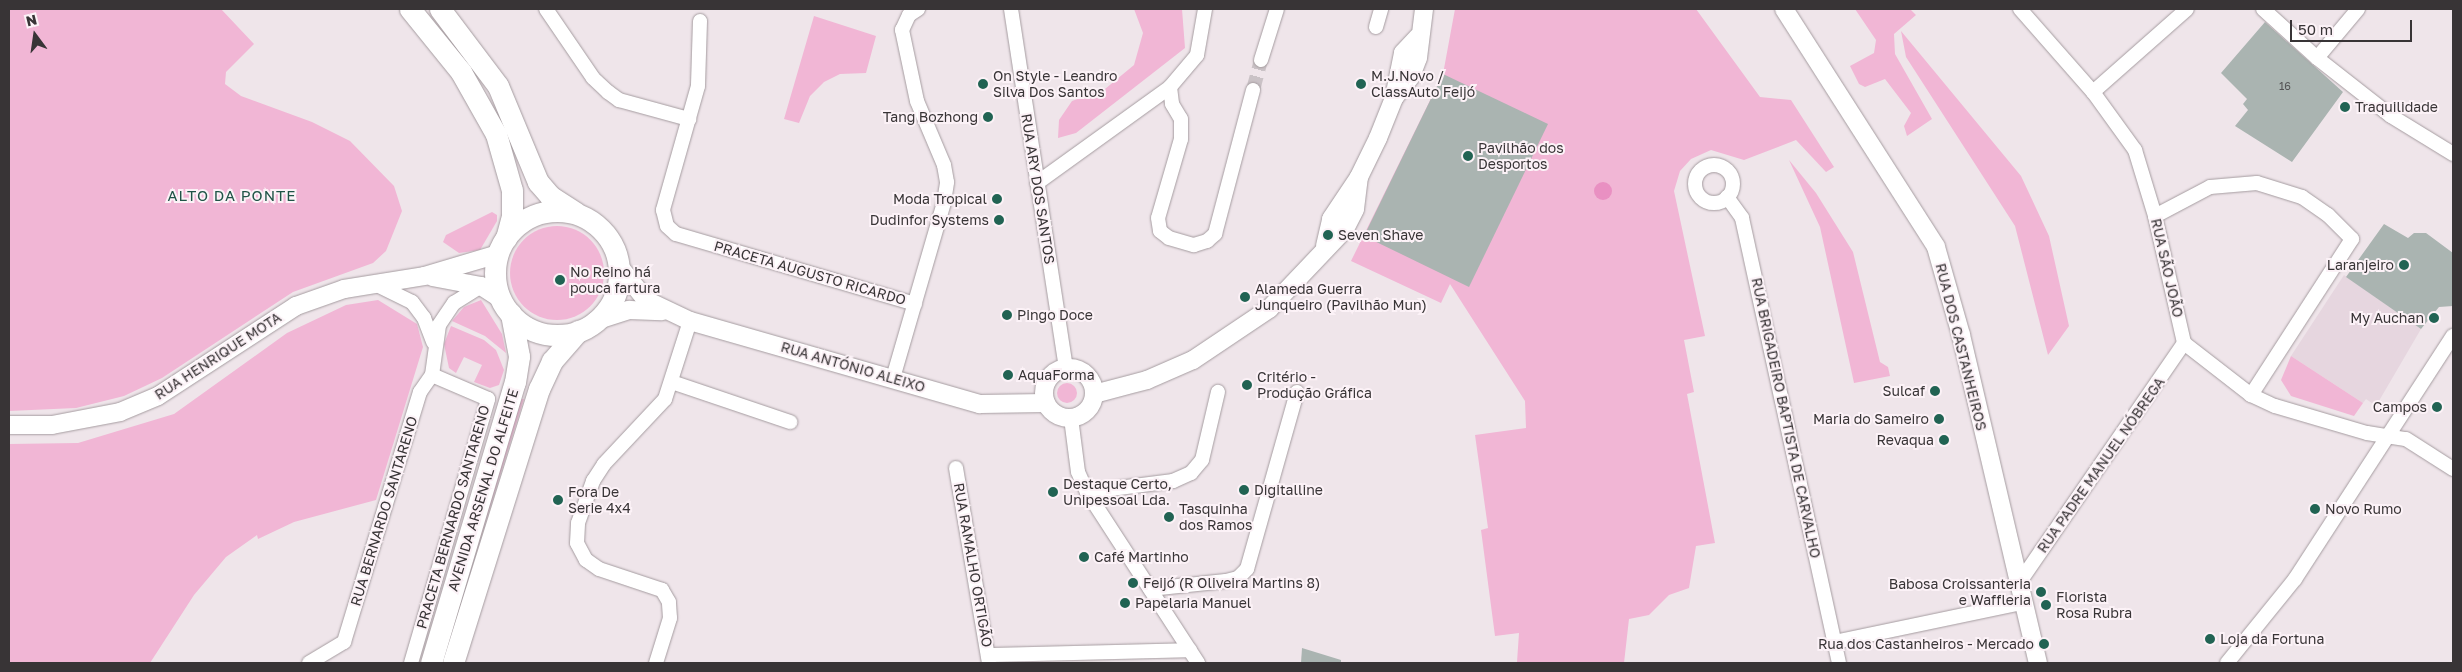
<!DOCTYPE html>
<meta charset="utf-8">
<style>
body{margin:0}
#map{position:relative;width:2462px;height:672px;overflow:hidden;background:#efe5ea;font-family:"Golos Text",sans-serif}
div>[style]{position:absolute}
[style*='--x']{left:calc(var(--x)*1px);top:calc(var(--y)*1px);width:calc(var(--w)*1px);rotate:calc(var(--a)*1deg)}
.built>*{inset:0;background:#e6d6df}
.green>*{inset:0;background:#f1b6d5}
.round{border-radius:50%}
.water>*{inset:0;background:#e990c2}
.building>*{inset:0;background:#aab4b1}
.minor-tunnel>*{height:14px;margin-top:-7px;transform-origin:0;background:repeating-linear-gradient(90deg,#cac2c6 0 14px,transparent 0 21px)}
.roads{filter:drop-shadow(0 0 1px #a59ca0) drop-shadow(0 0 1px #a59ca0)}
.minor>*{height:14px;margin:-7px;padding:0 7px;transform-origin:7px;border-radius:7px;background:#fff}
.minor>.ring{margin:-7px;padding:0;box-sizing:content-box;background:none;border:14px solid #fff;border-radius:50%}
.tertiary>*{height:18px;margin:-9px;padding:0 9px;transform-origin:9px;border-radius:9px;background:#fff}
.tertiary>.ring{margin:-9px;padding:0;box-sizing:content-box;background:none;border:18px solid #fff;border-radius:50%}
.primary>*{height:21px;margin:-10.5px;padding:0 10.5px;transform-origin:10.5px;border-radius:10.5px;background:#fff}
.primary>.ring{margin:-10.5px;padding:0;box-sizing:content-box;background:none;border:21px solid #fff;border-radius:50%}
.dots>*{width:14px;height:14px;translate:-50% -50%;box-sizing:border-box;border:2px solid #fcf2f7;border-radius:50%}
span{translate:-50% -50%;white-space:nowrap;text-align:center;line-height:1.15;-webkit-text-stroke:4px #fcf2f7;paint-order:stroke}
.number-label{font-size:11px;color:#545455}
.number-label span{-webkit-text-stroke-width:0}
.poi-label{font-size:14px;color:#383436}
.left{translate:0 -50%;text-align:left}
.right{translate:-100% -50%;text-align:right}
.street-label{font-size:14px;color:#383436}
.neighbourhood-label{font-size:15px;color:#205447;letter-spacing:1px}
.frame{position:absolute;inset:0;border:10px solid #383436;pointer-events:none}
.north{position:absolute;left:10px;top:10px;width:50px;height:50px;-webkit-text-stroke:4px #fcf2f7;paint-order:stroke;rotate:346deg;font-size:14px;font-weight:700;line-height:20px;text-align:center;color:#383436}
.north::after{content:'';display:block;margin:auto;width:18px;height:22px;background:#383436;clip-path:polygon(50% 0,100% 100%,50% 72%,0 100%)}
.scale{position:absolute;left:2290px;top:20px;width:122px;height:22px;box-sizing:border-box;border:2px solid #383436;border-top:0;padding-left:6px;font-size:15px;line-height:18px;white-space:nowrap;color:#383436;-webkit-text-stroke:4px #fcf2f7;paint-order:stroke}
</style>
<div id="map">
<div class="built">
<i style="clip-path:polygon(2344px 275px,2421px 329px,2376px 406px,2366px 399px,2363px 403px,2291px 356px)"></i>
</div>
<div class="green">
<i style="clip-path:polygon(9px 9px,221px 9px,254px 44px,226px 72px,225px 84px,241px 96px,312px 122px,350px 141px,394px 186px,402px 211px,386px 251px,373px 263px,293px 292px,162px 378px,124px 396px,76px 408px,9px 411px)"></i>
<i style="clip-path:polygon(1134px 9px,1182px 9px,1185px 48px,1076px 133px,1058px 138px,1059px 120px,1072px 101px,1105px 89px,1134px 65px,1143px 33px)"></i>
<i style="clip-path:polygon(1455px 9px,1696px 9px,1760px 97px,1791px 100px,1834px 167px,1826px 172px,1796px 140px,1744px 160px,1711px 150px,1691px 159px,1680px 171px,1674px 191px,1705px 336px,1684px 340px,1694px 392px,1687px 394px,1715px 543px,1696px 546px,1689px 588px,1669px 595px,1649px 615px,1629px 619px,1624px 663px,1517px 662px,1519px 633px,1495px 636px,1481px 530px,1488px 528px,1475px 435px,1526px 428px,1525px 401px,1450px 284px,1441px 303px,1351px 261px,1443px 74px)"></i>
<i style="clip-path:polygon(1855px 9px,1910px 9px,1916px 15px,1894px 34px,1895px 54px,1932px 119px,1907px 136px,1904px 126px,1911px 113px,1885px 79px,1865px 87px,1859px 84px,1850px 66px,1874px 53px,1876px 40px)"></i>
<i style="clip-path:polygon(814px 16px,876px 36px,866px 73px,840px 74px,824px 82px,810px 96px,799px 123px,784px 119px)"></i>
<i style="clip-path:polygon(1901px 31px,2021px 176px,2049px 236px,2069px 326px,2048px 355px,2015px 226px,1906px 57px)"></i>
<i style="clip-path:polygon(1789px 160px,1816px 193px,1853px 252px,1880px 362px,1888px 367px,1890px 376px,1854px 383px,1820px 227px)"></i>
<i style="clip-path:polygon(492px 212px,497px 215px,497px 221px,480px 250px,459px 253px,443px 242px,446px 235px)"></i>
<i class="round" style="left:510px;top:226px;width:94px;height:94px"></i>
<i style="clip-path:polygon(378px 300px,417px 324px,423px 347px,376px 500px,294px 522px,258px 539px,257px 535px,226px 557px,194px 595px,150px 663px,9px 663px,9px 444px,78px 443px,174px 414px,287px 333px,346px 305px)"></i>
<i style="clip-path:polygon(481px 300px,502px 334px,506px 353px,485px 336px,452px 321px,464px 307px)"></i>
<i style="clip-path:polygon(451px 326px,484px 340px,496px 350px,504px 370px,499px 385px,490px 388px,474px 382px,482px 365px,464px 357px,456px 373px,449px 368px,444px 344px)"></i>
<i style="clip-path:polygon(2291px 356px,2363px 403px,2354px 416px,2291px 396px,2281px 380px)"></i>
<i class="round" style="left:1057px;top:383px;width:20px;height:20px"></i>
<i style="clip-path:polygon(521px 399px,524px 399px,441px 663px)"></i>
</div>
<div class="water">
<i class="round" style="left:1594px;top:182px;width:18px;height:18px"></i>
</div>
<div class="building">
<i style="clip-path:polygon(2265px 22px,2343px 92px,2292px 162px,2235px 126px,2248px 110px,2243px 104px,2247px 99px,2221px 73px)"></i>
<i style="clip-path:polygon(1443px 74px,1548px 124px,1469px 287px,1364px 236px)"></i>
<i style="clip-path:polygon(2384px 224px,2408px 238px,2414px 233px,2426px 233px,2453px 253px,2453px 306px,2439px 307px,2421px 329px,2346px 277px)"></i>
<i style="clip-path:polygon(1302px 648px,1341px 660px,1341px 663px,1301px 663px)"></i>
</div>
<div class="minor-tunnel">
<i style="--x:1253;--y:90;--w:31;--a:-75"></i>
</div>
<div class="roads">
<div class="minor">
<i style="--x:546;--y:9;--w:83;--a:55.7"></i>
<i style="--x:593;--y:78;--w:21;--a:43"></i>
<i style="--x:608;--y:92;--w:14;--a:36"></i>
<i style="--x:619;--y:100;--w:73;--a:15.2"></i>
<i style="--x:1011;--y:9;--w:364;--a:81.3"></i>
<i style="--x:2020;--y:9;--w:111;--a:48.7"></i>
<i style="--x:2093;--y:92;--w:72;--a:54.1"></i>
<i style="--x:2135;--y:150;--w:69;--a:73.1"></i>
<i style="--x:2155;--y:216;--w:130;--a:77.1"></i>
<i style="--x:2184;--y:343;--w:85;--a:37.8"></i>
<i style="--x:2251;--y:395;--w:26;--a:25"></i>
<i style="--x:2275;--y:406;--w:96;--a:16.4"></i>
<i style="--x:2367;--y:433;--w:39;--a:9"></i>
<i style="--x:2406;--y:439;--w:56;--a:32.6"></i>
<i style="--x:2263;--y:9;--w:73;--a:42.2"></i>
<i style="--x:2317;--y:58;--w:94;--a:38.1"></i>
<i style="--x:2391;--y:116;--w:73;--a:31.5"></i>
<i style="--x:700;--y:21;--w:65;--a:91.8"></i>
<i style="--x:698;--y:86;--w:129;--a:105.8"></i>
<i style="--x:663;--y:210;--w:16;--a:76"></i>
<i style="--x:667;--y:226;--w:12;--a:42"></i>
<i style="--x:676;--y:234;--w:249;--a:16.3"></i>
<i style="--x:1376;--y:27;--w:19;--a:-74"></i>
<i style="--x:2317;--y:58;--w:64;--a:-50.1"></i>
<i style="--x:1261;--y:60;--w:53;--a:-72.6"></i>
<i style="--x:1170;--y:87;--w:17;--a:83"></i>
<i style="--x:1172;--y:104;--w:17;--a:59"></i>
<i style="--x:1181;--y:119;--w:20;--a:90"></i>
<i style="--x:1181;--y:139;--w:82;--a:106.2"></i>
<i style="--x:1158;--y:218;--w:13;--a:81"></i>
<i style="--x:1160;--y:231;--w:11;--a:38"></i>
<i style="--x:1169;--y:238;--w:26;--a:16"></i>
<i style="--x:1194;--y:245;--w:14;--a:-17"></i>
<i style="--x:1207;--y:241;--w:11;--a:-41"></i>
<i style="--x:1215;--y:234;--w:149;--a:-75.2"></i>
<i style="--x:2093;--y:92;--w:125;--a:-41.4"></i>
<i class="ring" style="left:1695px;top:165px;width:24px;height:24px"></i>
<i style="--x:1037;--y:183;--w:164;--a:-35.8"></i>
<i style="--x:1170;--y:87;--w:42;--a:-49.8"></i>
<i style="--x:1197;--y:55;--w:47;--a:-80.1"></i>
<i style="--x:1727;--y:197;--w:26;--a:54"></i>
<i style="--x:1742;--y:218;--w:455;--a:77.7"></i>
<i style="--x:2155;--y:216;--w:62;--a:-27.8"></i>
<i style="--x:2210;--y:187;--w:47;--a:-4.9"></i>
<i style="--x:2257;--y:183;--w:47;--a:17.3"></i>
<i style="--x:2302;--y:197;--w:32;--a:35"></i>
<i style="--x:2328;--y:215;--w:34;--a:45"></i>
<i style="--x:2352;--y:239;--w:186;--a:122.9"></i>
<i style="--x:377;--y:285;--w:39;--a:26"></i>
<i style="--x:412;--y:302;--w:20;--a:53"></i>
<i style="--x:424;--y:318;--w:26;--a:69"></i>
<i style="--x:893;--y:378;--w:183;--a:-73.8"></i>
<i style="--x:944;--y:202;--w:20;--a:-81"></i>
<i style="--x:947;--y:182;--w:17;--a:-100"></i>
<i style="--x:944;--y:165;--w:69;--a:-112.9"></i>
<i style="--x:917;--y:101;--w:73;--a:-101.9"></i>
<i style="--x:902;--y:30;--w:17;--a:-65"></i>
<i style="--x:909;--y:15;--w:11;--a:-34"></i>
<i style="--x:672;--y:382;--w:125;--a:18.7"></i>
<i style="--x:1071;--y:418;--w:54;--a:82.6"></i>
<i style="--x:1078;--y:472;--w:22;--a:66"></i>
<i style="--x:1087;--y:492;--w:204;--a:57"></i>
<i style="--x:956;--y:468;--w:198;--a:80.4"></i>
<i style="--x:1087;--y:492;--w:87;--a:-7.3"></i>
<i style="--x:1173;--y:481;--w:20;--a:-24"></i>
<i style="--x:1191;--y:473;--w:17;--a:-50"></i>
<i style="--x:1202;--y:460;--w:70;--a:-76.8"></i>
<i style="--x:2017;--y:586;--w:295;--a:-55.5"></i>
<i style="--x:1150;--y:589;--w:76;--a:-6"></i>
<i style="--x:1226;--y:581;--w:12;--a:-14"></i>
<i style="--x:1238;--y:578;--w:13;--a:-45"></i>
<i style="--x:1247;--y:569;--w:184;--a:-74.2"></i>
<i style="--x:1835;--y:642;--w:190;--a:-11.8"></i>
<i style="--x:989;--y:655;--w:201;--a:-1.4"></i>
<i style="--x:309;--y:663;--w:41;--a:-31"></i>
<i style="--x:344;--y:642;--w:261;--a:-73.1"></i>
<i style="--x:420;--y:392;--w:21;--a:-55"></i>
<i style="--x:432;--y:375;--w:50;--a:-82"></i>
<i style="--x:439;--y:325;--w:27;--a:-56"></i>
<i style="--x:454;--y:303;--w:32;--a:-32"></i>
<i style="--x:411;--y:663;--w:275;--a:-73.7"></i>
<i style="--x:488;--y:399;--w:61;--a:-156.8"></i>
<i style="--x:656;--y:663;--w:47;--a:-72.7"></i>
<i style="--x:670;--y:618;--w:16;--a:-94"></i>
<i style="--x:669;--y:602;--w:14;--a:-120"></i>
<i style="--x:662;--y:590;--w:66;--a:-161.6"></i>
<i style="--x:599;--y:569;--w:16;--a:-145"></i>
<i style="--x:586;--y:560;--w:19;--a:-118"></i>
<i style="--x:577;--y:543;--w:20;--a:-87"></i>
<i style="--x:578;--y:523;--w:45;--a:-70.3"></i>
<i style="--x:593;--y:481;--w:20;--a:-57"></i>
<i style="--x:604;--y:464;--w:89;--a:-46.8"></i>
<i style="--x:665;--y:399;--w:82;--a:-72.2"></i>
<i style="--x:2227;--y:663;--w:108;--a:-51"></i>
<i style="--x:2295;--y:579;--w:290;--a:-57"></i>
</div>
<div class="tertiary">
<i style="--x:1784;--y:9;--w:282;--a:57.4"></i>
<i style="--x:1936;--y:247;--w:91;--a:74.1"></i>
<i style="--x:1961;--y:335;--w:337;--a:76.8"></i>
<i style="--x:1394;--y:98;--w:28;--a:-52"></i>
<i style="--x:1411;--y:76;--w:19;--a:-69"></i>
<i style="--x:1418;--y:58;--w:49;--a:-83"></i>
<i style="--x:1325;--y:246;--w:28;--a:-77"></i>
<i style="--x:1331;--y:219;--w:50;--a:-56.3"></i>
<i style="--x:1359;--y:177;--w:43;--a:-64"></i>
<i style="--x:1378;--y:138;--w:43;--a:-68.2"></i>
<i style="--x:1394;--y:98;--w:46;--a:-78.7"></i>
<i style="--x:1403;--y:53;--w:22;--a:-47"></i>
<i style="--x:618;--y:265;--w:45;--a:51.3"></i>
<i style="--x:646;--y:300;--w:49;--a:25.5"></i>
<i style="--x:690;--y:321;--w:302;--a:16"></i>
<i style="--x:980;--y:404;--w:66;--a:-0.9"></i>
<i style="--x:432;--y:277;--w:50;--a:10.4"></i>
<i style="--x:481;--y:286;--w:24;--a:33"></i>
<i style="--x:595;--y:321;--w:36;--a:-18"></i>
<i style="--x:629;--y:310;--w:33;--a:2"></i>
<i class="ring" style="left:1044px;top:368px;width:32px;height:32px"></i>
<i style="--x:1094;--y:394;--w:55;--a:-14.8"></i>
<i style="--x:1147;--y:380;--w:50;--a:-23.5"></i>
<i style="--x:1193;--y:360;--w:92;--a:-33.9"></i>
<i style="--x:1269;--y:309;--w:110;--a:-46.5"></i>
<i style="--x:1345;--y:229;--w:22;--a:-63"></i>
<i style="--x:1355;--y:209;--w:32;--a:-83"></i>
<i style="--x:9;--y:425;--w:43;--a:0"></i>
<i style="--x:52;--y:425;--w:69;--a:-10.8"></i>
<i style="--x:120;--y:412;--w:41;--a:-22.8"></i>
<i style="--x:158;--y:396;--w:165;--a:-33.1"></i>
<i style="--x:296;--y:306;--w:51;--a:-19.5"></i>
<i style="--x:344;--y:289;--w:81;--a:-9.2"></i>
<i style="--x:424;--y:276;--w:77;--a:-16.6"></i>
</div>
<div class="primary">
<i style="--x:410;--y:9;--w:81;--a:51"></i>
<i style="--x:461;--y:72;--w:71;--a:60.6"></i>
<i style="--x:496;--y:134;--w:58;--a:74.1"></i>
<i style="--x:512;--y:190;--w:26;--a:90"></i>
<i style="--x:512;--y:216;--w:23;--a:105"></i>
<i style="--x:440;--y:9;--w:96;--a:53"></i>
<i style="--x:498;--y:86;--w:104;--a:67.4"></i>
<i style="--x:538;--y:182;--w:18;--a:49"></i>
<i style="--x:550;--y:196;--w:31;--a:33"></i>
<i class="ring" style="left:495px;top:211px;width:103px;height:103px"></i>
<i style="--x:431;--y:663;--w:293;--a:-73.4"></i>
<i style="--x:515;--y:382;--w:26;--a:-81"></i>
<i style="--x:519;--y:356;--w:43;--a:-100.8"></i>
<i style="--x:453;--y:663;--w:287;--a:-72.6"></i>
<i style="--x:539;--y:389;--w:31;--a:-65"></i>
<i style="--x:552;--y:361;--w:40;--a:-49"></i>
</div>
</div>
<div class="dots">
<i style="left:983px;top:84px;background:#216353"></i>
<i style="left:1361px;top:84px;background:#216353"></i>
<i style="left:2345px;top:107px;background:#216353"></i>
<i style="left:988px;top:117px;background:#216353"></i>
<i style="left:1468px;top:156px;background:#216353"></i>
<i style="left:997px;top:199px;background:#216353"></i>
<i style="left:999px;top:220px;background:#216353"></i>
<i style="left:1328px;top:235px;background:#216353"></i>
<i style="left:2404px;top:265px;background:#216353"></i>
<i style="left:560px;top:280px;background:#216353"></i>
<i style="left:1245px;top:297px;background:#216353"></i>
<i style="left:1007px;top:315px;background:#216353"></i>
<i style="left:2434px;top:318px;background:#216353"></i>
<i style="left:1008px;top:375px;background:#216353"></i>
<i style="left:1247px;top:385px;background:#216353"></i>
<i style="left:1935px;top:391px;background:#216353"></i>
<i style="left:2437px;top:407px;background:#216353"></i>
<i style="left:1939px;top:419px;background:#216353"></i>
<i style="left:1944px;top:440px;background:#216353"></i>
<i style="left:1244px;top:490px;background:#216353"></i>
<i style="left:1053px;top:492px;background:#216353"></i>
<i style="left:558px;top:500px;background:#216353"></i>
<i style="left:2315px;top:509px;background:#216353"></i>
<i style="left:1169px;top:517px;background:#216353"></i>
<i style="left:1084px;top:557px;background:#216353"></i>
<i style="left:1133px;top:583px;background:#216353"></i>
<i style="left:2041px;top:592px;background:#216353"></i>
<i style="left:1125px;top:603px;background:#216353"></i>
<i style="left:2046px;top:605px;background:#216353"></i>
<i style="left:2210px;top:639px;background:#216353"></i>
<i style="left:2044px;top:644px;background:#216353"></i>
</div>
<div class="number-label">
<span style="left:2285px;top:86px">16</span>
</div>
<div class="poi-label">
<span class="left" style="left:993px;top:84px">On Style - Leandro<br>Silva Dos Santos</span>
<span class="left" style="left:1371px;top:84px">M.J.Novo /<br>ClassAuto Feijó</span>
<span class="left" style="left:2355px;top:107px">Traquilidade</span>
<span class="right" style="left:978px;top:117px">Tang Bozhong</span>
<span class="left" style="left:1478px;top:156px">Pavilhão dos<br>Desportos</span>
<span class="right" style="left:987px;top:199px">Moda Tropical</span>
<span class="right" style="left:989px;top:220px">Dudinfor Systems</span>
<span class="left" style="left:1338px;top:235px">Seven Shave</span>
<span class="right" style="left:2394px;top:265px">Laranjeiro</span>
<span class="left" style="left:570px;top:280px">No Reino há<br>pouca fartura</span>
<span class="left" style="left:1255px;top:297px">Alameda Guerra<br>Junqueiro (Pavilhão Mun)</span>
<span class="left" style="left:1017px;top:315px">Pingo Doce</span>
<span class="right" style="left:2424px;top:318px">My Auchan</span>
<span class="left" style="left:1018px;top:375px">AquaForma</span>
<span class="left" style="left:1257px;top:385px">Critério -<br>Produção Gráfica</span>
<span class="right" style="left:1925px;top:391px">Sulcaf</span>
<span class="right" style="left:2427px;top:407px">Campos</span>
<span class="right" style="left:1929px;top:419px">Maria do Sameiro</span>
<span class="right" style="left:1934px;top:440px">Revaqua</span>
<span class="left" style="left:1063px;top:492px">Destaque Certo,<br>Unipessoal Lda.</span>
<span class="left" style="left:1254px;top:490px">Digitalline</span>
<span class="left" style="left:568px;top:500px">Fora De<br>Serie 4x4</span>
<span class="left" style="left:1179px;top:517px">Tasquinha<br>dos Ramos</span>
<span class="left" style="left:2325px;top:509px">Novo Rumo</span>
<span class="left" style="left:1094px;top:557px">Café Martinho</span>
<span class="left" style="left:1143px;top:583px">Feijó (R Oliveira Martins 8)</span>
<span class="right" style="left:2031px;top:592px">Babosa Croissanteria<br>e Waffleria</span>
<span class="left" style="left:2056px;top:605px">Florista<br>Rosa Rubra</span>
<span class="left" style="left:1135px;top:603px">Papelaria Manuel</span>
<span class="left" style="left:2220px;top:639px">Loja da Fortuna</span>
<span class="right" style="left:2034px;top:644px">Rua dos Castanheiros - Mercado</span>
</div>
<div class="street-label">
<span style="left:1038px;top:189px;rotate:81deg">RUA ARY DOS SANTOS</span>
<span style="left:2167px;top:268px;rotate:77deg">RUA SÃO JOÃO</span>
<span style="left:810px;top:273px;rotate:16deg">PRACETA AUGUSTO RICARDO</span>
<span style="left:1961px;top:347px;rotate:76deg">RUA DOS CASTANHEIROS</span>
<span style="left:218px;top:356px;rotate:-33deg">RUA HENRIQUE MOTA</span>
<span style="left:853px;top:367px;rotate:16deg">RUA ANTÓNIO ALEIXO</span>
<span style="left:1786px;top:418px;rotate:78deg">RUA BRIGADEIRO BAPTISTA DE CARVALHO</span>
<span style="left:2101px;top:465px;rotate:-55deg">RUA PADRE MANUEL NÓBREGA</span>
<span style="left:483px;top:490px;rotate:-73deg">AVENIDA ARSENAL DO ALFEITE</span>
<span style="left:384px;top:511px;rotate:-73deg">RUA BERNARDO SANTARENO</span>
<span style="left:453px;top:517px;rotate:-74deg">PRACETA BERNARDO SANTARENO</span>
<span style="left:973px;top:565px;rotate:80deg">RUA RAMALHO ORTIGÃO</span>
</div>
<div class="neighbourhood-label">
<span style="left:232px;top:196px">ALTO DA PONTE</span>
</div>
<div class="frame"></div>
<div class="north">N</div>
<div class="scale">50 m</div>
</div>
